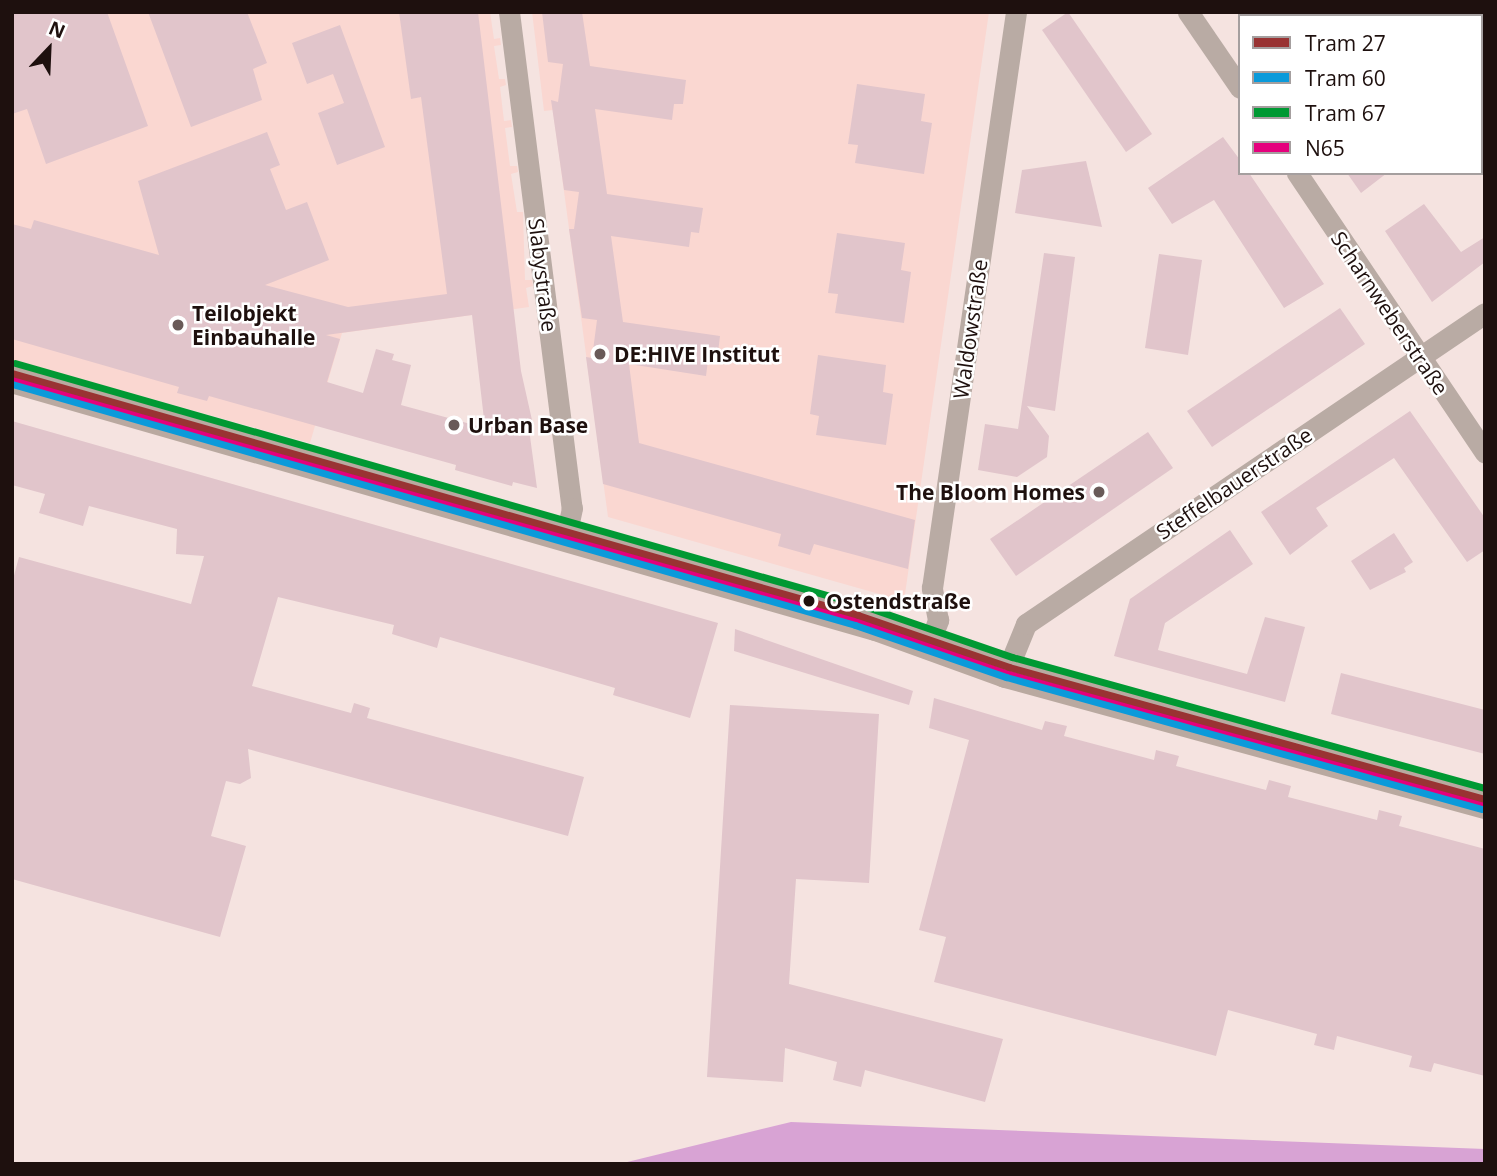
<!DOCTYPE html>
<meta charset="utf-8">
<style>
body{margin:0}
#map{position:relative;width:1497px;height:1176px;overflow:hidden;background:#f5e3e0;font-family:"Open Sans",sans-serif}
div>[style]{position:absolute}
[style*='--x']{left:calc(var(--x)*1px);top:calc(var(--y)*1px);width:calc(var(--w)*1px);rotate:calc(var(--a)*1deg)}
.built>*{inset:0;background:#fad7d1}
.water>*{inset:0;background:#d8a3d4}
.building>*{inset:0;background:#e1c5cb}
.street>*{height:21px;margin:-10.5px;padding:0 10.5px;transform-origin:10.5px;border-radius:10.5px;background:#b9aba4}
.secondary>*{height:30px;margin:-15px;padding:0 15px;transform-origin:15px;border-radius:15px;background:#b9a9a0}
.bus-1>*{height:7px;margin:-3.5px;padding:0 3.5px;transform-origin:3.5px;border-radius:3.5px;background:#e5007d}
.tram-1>*{height:7px;margin:-3.5px;padding:0 3.5px;transform-origin:3.5px;border-radius:3.5px;background:#933}
.tram-2>*{height:7px;margin:-3.5px;padding:0 3.5px;transform-origin:3.5px;border-radius:3.5px;background:#0b9ada}
.tram-3>*{height:7px;margin:-3.5px;padding:0 3.5px;transform-origin:3.5px;border-radius:3.5px;background:#093}
.dots>*{width:19px;height:19px;translate:-50% -50%;box-sizing:border-box;border:4px solid #fff;border-radius:50%}
span{translate:-50% -50%;white-space:nowrap;text-align:center;line-height:1.15;-webkit-text-stroke:5px #fff;paint-order:stroke}
.street-label{font-size:21px;color:#1e100e}
.poi-label{font-size:21px;color:#1e100e;font-weight:700}
.left{translate:0 -50%;text-align:left}
.right{translate:-100% -50%;text-align:right}
.stop-label{font-size:21px;color:#1e100e;font-weight:700}
.frame{position:absolute;inset:0;border:14px solid #1e100e;pointer-events:none}
.legend{position:absolute;left:1238px;top:14px;width:245px;height:161px;box-sizing:border-box;background:#fff;border:2px solid #a59f9f;margin:0;padding:9px 12px;list-style:none;font-size:21px;color:#1e100e}
.legend li{display:flex;align-items:center;gap:14px;height:35px}
.legend b{width:35px;border:2px solid #a59f9f}
.north{position:absolute;left:14px;top:14px;width:70px;height:70px;-webkit-text-stroke:5px #fff;paint-order:stroke;rotate:23deg;font-size:19px;font-weight:700;line-height:28px;text-align:center;color:#1e100e}
.north::after{content:'';display:block;margin:auto;width:24px;height:32px;background:#1e100e;clip-path:polygon(50% 0,100% 100%,50% 72%,0 100%)}
</style>
<div id="map">
<div class="built">
<i style="clip-path:polygon(12px 12px,490px 12px,494px 39px,500px 38px,501px 45px,494px 46px,499px 79px,505px 79px,506px 85px,500px 87px,504px 121px,511px 120px,512px 127px,505px 128px,510px 166px,517px 166px,518px 172px,511px 174px,517px 212px,523px 212px,525px 280px,532px 280px,533px 286px,526px 288px,529px 307px,342px 333px,310px 443px,12px 360px)"></i>
<i style="clip-path:polygon(532px 12px,989px 12px,904px 601px,608px 517px,553px 110px,544px 111px)"></i>
</div>
<div class="water">
<i style="clip-path:polygon(791px 1122px,1485px 1149px,1485px 1164px,619px 1164px)"></i>
</div>
<div class="building">
<i style="clip-path:polygon(12px 12px,107px 12px,148px 126px,46px 164px,27px 109px,12px 114px)"></i>
<i style="clip-path:polygon(148px 12px,247px 12px,267px 63px,253px 69px,262px 100px,191px 127px)"></i>
<i style="clip-path:polygon(evenodd,399px 12px,478px 12px,521px 371px,534px 429px,529px 429px,537px 488px,513px 482px,512px 486px,455px 470px,456px 465px,209px 396px,207px 401px,177px 393px,179px 387px,12px 339px,12px 224px,31px 229px,34px 220px,159px 255px,138px 181px,267px 132px,280px 165px,270px 169px,286px 210px,307px 202px,329px 260px,265px 285px,348px 307px,447px 294px,421px 97px,411px 99px,399px 12px,472px 315px,485px 428px,401px 405px,411px 365px,392px 360px,394px 354px,376px 349px,363px 393px,327px 382px,340px 339px,326px 335px,472px 315px)"></i>
<i style="clip-path:polygon(542px 12px,582px 12px,590px 66px,686px 80px,683px 104px,674px 104px,672px 120px,595px 109px,607px 194px,703px 208px,699px 233px,691px 232px,689px 247px,611px 236px,623px 322px,720px 336px,717px 361px,708px 360px,706px 376px,629px 364px,639px 443px,915px 520px,908px 569px,814px 544px,810px 555px,778px 546px,781px 534px,603px 484px,586px 357px,592px 358px,597px 320px,582px 318px,569px 229px,574px 229px,579px 192px,564px 190px,551px 100px,558px 102px,563px 64px,548px 62px)"></i>
<i style="clip-path:polygon(1068px 12px,1152px 134px,1126px 152px,1042px 30px)"></i>
<i style="clip-path:polygon(340px 25px,385px 147px,337px 165px,318px 113px,344px 103px,333px 74px,307px 84px,292px 43px)"></i>
<i style="clip-path:polygon(857px 84px,925px 94px,921px 121px,932px 123px,924px 174px,855px 163px,858px 145px,848px 144px)"></i>
<i style="clip-path:polygon(1223px 137px,1240px 160px,1240px 173px,1249px 173px,1324px 284px,1284px 308px,1214px 200px,1172px 224px,1148px 188px)"></i>
<i style="clip-path:polygon(1086px 161px,1102px 227px,1015px 213px,1022px 170px)"></i>
<i style="clip-path:polygon(1347px 173px,1387px 173px,1361px 193px)"></i>
<i style="clip-path:polygon(1424px 204px,1461px 252px,1485px 237px,1485px 262px,1432px 302px,1385px 231px)"></i>
<i style="clip-path:polygon(837px 233px,905px 243px,901px 270px,911px 272px,904px 323px,835px 313px,838px 294px,828px 293px)"></i>
<i style="clip-path:polygon(1044px 253px,1075px 257px,1055px 411px,1027px 406px,1049px 436px,1047px 457px,1017px 477px,978px 470px,985px 424px,1018px 429px)"></i>
<i style="clip-path:polygon(1159px 254px,1202px 260px,1188px 355px,1145px 348px)"></i>
<i style="clip-path:polygon(1340px 308px,1365px 344px,1212px 447px,1187px 411px)"></i>
<i style="clip-path:polygon(818px 355px,886px 365px,883px 392px,893px 394px,886px 445px,816px 435px,819px 416px,810px 414px)"></i>
<i style="clip-path:polygon(1410px 411px,1485px 518px,1485px 550px,1467px 562px,1394px 458px,1316px 508px,1328px 526px,1290px 555px,1261px 512px)"></i>
<i style="clip-path:polygon(12px 421px,718px 623px,690px 718px,613px 695px,615px 688px,440px 637px,437px 648px,392px 634px,394px 625px,278px 597px,252px 686px,351px 713px,354px 703px,370px 708px,367px 718px,584px 777px,568px 836px,248px 749px,251px 778px,240px 784px,226px 781px,211px 836px,246px 846px,220px 937px,12px 879px,12px 583px,19px 557px,191px 604px,204px 556px,176px 554px,177px 529px,89px 506px,83px 526px,39px 513px,45px 494px,12px 485px)"></i>
<i style="clip-path:polygon(1148px 432px,1173px 468px,1016px 576px,990px 539px)"></i>
<i style="clip-path:polygon(1230px 530px,1253px 564px,1165px 623px,1158px 650px,1247px 674px,1265px 617px,1305px 627px,1285px 702px,1114px 656px,1130px 599px)"></i>
<i style="clip-path:polygon(1394px 533px,1413px 562px,1404px 568px,1406px 572px,1370px 590px,1351px 561px)"></i>
<i style="clip-path:polygon(735px 629px,913px 691px,909px 705px,734px 651px)"></i>
<i style="clip-path:polygon(1341px 673px,1485px 710px,1485px 754px,1331px 714px)"></i>
<i style="clip-path:polygon(934px 698px,1042px 730px,1045px 721px,1067px 726px,1064px 736px,1154px 760px,1156px 750px,1179px 756px,1176px 766px,1266px 790px,1269px 780px,1291px 786px,1288px 797px,1377px 820px,1379px 810px,1402px 816px,1399px 826px,1485px 849px,1485px 1076px,1434px 1063px,1431px 1072px,1409px 1067px,1412px 1056px,1337px 1036px,1334px 1050px,1314px 1045px,1317px 1034px,1228px 1010px,1216px 1056px,934px 982px,946px 937px,919px 930px,969px 740px,929px 728px)"></i>
<i style="clip-path:polygon(730px 705px,879px 714px,869px 883px,796px 879px,789px 984px,1003px 1039px,985px 1102px,865px 1070px,861px 1087px,833px 1080px,837px 1062px,785px 1048px,783px 1082px,707px 1077px)"></i>
</div>
<div class="street">
<i style="--x:509;--y:12;--w:500;--a:82.8"></i>
<i style="--x:572;--y:508;--w:29;--a:102"></i>
<i style="--x:1188;--y:12;--w:92;--a:55.6"></i>
<i style="--x:1297;--y:173;--w:337;--a:56.1"></i>
<i style="--x:929;--y:644;--w:26;--a:-69"></i>
<i style="--x:938;--y:620;--w:33;--a:-101"></i>
<i style="--x:932;--y:588;--w:582;--a:-81.7"></i>
<i style="--x:1006;--y:673;--w:53;--a:-67.8"></i>
<i style="--x:1026;--y:624;--w:554;--a:-34.12"></i>
</div>
<div class="secondary">
<i style="--x:12;--y:378;--w:899;--a:16.02"></i>
<i style="--x:876;--y:626;--w:138;--a:19.9"></i>
<i style="--x:1006;--y:673;--w:497;--a:15.3"></i>
</div>
<div class="bus-1">
<i style="--x:12;--y:378;--w:899;--a:16.02"></i>
<i style="--x:876;--y:626;--w:138;--a:19.9"></i>
<i style="--x:1006;--y:673;--w:497;--a:15.3"></i>
</div>
<div class="tram-1">
<i style="--x:12;--y:373;--w:880;--a:15.96"></i>
<i style="--x:858;--y:615;--w:160;--a:19"></i>
<i style="--x:1009;--y:667;--w:494;--a:15.5"></i>
</div>
<div class="tram-2">
<i style="--x:12;--y:384;--w:877;--a:15.95"></i>
<i style="--x:855;--y:625;--w:160;--a:19"></i>
<i style="--x:1006;--y:677;--w:494;--a:15.5"></i>
</div>
<div class="tram-3">
<i style="--x:15;--y:363;--w:880;--a:15.96"></i>
<i style="--x:861;--y:605;--w:160;--a:19"></i>
<i style="--x:1012;--y:657;--w:491;--a:15.5"></i>
</div>
<div class="dots">
<i style="left:178px;top:325px;background:#695a58"></i>
<i style="left:600px;top:354px;background:#695a58"></i>
<i style="left:454px;top:425px;background:#695a58"></i>
<i style="left:1099px;top:492px;background:#695a58"></i>
<i style="left:809px;top:601px;background:#1e100e"></i>
</div>
<div class="street-label">
<span style="left:543px;top:275px;rotate:83deg">Slabystraße</span>
<span style="left:1390px;top:313px;rotate:56deg">Scharnweberstraße</span>
<span style="left:970px;top:329px;rotate:-82deg">Waldowstraße</span>
<span style="left:1234px;top:483px;rotate:-34deg">Steffelbauerstraße</span>
</div>
<div class="poi-label">
<span class="left" style="left:192px;top:325px">Teilobjekt<br>Einbauhalle</span>
<span class="left" style="left:614px;top:354px">DE:HIVE Institut</span>
<span class="left" style="left:468px;top:425px">Urban Base</span>
<span class="right" style="left:1085px;top:492px">The Bloom Homes</span>
</div>
<div class="stop-label">
<span class="left" style="left:826px;top:601px">Ostendstraße</span>
</div>
<div class="frame"></div>
<ul class="legend">
<li><b style="height:9px;background:#933"></b>Tram 27</li>
<li><b style="height:9px;background:#0b9ada"></b>Tram 60</li>
<li><b style="height:9px;background:#093"></b>Tram 67</li>
<li><b style="height:9px;background:#e5007d"></b>N65</li>
</ul>
<div class="north">N</div>
</div>
